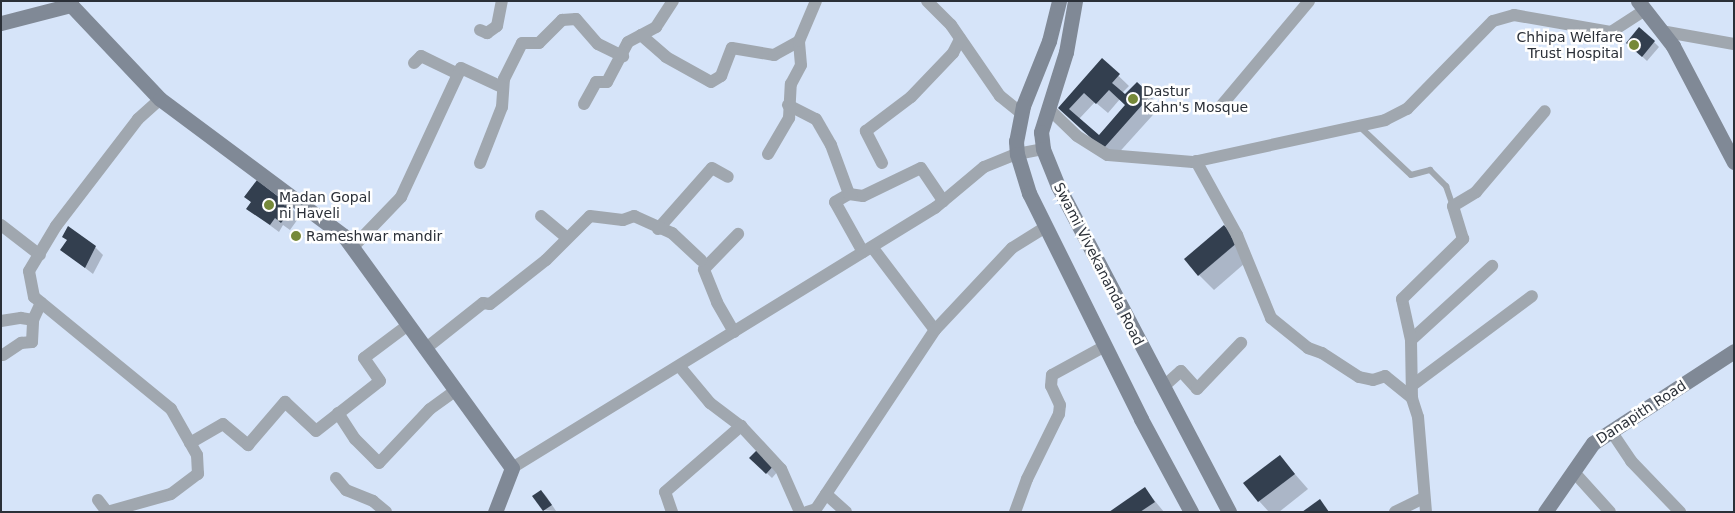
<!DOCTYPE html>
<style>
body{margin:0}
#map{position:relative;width:1735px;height:513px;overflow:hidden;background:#d6e4f9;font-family:"DejaVu Sans",sans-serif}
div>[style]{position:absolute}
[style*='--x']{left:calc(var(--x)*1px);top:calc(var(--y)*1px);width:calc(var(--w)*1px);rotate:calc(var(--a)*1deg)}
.shadow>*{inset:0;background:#0003}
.building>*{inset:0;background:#333f4f}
.lane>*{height:6px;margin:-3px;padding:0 3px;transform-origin:3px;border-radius:3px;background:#a0a7af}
.street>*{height:12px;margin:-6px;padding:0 6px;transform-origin:6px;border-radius:6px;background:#a0a7af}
.secondary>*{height:15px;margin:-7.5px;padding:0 7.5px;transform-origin:7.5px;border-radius:7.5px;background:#808996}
.dots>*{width:14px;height:14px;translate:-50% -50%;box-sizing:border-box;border:2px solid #fff;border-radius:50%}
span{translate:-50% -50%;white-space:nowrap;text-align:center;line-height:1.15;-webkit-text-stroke:5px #fff;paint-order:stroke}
.poi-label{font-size:14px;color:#2b3038}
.right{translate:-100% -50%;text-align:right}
.left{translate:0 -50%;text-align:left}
.street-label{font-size:14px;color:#2b3038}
.frame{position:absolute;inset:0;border:2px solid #2b3038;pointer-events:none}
</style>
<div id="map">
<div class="shadow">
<i style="clip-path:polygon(1654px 42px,1659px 47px,1647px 61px,1633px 48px)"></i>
<i style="clip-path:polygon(evenodd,1102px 60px,1129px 86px,1122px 93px,1125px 96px,1150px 96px,1161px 106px,1114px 158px,1059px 108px,1102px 60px,1120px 99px,1126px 105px,1099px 136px,1079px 119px,1095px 102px,1108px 113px,1120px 99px)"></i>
<i style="clip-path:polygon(246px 197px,292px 209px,300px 216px,290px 230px,283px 225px,279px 232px,248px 209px,252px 203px)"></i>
<i style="clip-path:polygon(1238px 241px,1252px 257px,1214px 290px,1199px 275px)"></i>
<i style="clip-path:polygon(95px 247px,103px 255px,93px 274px,62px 250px)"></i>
<i style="clip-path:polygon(1280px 457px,1308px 489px,1279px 512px,1269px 512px,1259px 501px)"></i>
<i style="clip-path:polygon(751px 458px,779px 470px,772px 478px)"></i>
<i style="clip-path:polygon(1145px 489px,1164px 512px,1112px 512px)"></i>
<i style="clip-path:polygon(541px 491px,546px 496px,556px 511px,544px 510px)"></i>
</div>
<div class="building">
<i style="clip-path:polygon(1639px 27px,1655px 41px,1642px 57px,1626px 43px)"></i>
<i style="clip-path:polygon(evenodd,1102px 58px,1120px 74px,1112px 83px,1125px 94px,1137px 82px,1151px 95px,1103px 149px,1058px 108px,1102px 58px,1109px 90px,1125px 105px,1099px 135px,1069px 109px,1084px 93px,1096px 104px,1109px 90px)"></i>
<i style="clip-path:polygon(257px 180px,293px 208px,281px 223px,275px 218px,270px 225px,246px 209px,251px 202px,244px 197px)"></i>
<i style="clip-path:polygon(1224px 225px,1238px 242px,1198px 276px,1184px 259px)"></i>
<i style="clip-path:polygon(68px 226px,96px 246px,85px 268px,60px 250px,67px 240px,62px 237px)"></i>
<i style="clip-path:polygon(759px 448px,775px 464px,766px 474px,749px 458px)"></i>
<i style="clip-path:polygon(1280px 455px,1295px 474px,1258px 502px,1243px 483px)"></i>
<i style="clip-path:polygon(1145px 487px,1155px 502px,1140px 512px,1109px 512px)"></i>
<i style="clip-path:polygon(541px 490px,552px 505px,543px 511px,532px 496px)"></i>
<i style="clip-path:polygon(1320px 499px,1329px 512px,1302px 512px)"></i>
</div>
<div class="lane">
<i style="--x:1359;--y:126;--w:71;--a:43.3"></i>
<i style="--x:1411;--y:175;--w:20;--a:-15"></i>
<i style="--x:1430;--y:170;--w:23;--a:45"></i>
<i style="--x:1446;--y:186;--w:21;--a:71"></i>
</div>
<div class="street">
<i style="--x:927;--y:1;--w:34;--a:45"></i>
<i style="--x:951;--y:25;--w:86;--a:55.4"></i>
<i style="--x:1000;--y:96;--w:28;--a:39"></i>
<i style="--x:480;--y:30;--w:8;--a:23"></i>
<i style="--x:487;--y:33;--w:12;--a:-35"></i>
<i style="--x:497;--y:26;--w:25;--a:-79"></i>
<i style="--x:1661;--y:31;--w:74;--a:10.1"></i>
<i style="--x:641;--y:35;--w:33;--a:41"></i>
<i style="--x:666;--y:57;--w:51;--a:29.1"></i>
<i style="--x:711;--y:82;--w:12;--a:-31"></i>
<i style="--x:721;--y:76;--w:30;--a:-69"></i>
<i style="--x:732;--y:48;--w:43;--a:9.5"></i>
<i style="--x:774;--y:55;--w:29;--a:-29"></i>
<i style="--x:414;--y:63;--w:10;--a:-45"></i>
<i style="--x:421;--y:56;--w:41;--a:25.9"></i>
<i style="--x:584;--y:104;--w:25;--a:-61"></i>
<i style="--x:596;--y:82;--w:11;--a:0"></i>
<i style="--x:607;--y:82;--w:45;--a:-62.3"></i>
<i style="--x:628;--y:42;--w:32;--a:-28"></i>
<i style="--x:656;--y:27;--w:31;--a:-57"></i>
<i style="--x:788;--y:105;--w:31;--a:27"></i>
<i style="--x:816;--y:119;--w:30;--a:60"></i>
<i style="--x:831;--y:145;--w:52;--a:69.8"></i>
<i style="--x:1221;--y:106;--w:137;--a:-50"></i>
<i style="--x:1048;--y:108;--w:40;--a:44"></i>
<i style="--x:1077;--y:136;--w:36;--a:32"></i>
<i style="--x:1108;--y:155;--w:85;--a:4.7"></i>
<i style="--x:1193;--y:162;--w:197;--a:-12.3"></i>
<i style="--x:1385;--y:120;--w:25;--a:-27"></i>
<i style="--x:1407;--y:109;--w:123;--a:-45.7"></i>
<i style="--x:1493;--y:21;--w:22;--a:-16"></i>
<i style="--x:1514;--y:15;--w:98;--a:9.9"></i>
<i style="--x:1611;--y:32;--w:40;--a:-32.9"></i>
<i style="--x:768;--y:154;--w:42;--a:-59.7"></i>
<i style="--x:789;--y:118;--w:34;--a:-87"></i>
<i style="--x:791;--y:84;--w:21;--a:-62"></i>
<i style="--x:801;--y:65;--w:24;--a:-95"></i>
<i style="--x:799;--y:41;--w:43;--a:-67"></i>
<i style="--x:1196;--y:161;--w:85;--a:61"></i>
<i style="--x:1237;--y:235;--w:90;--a:67.7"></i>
<i style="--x:1271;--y:318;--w:48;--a:39"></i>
<i style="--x:1308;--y:348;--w:15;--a:20"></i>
<i style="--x:1322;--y:353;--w:44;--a:33"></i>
<i style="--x:1359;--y:377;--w:14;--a:12"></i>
<i style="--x:1373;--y:380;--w:13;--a:-18"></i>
<i style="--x:1385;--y:376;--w:35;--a:39"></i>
<i style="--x:480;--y:163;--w:60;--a:-68.6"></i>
<i style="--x:502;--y:107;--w:28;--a:-86"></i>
<i style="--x:504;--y:79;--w:40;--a:-63.4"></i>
<i style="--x:522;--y:43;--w:17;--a:0"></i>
<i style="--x:539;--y:43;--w:33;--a:-45"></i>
<i style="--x:562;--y:20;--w:14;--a:-4"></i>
<i style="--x:576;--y:19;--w:33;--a:49"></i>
<i style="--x:598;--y:44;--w:28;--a:26"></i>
<i style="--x:882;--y:163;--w:36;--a:-117"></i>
<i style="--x:866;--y:131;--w:56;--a:-37.1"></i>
<i style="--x:911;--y:97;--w:61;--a:-46.3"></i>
<i style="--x:953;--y:53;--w:16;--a:-63"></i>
<i style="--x:541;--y:216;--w:34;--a:40"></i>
<i style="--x:1;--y:225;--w:49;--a:37.6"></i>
<i style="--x:658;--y:229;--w:81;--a:-48.5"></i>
<i style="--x:712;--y:168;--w:18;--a:29"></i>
<i style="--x:872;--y:247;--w:104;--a:52.8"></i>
<i style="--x:352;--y:248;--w:71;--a:-46.1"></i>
<i style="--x:401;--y:197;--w:142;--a:-65.1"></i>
<i style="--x:461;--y:68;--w:45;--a:24.9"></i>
<i style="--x:863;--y:252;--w:57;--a:-119.2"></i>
<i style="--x:835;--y:202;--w:16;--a:-30"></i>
<i style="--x:849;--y:194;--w:14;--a:8"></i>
<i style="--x:863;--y:196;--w:64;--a:-25.8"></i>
<i style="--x:921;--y:168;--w:40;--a:56"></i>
<i style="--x:1;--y:321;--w:20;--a:-9"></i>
<i style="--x:21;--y:318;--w:12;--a:9"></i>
<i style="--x:734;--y:332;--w:34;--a:-120"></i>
<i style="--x:717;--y:302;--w:35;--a:-112"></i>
<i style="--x:704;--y:269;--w:49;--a:-45.8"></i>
<i style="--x:1411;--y:340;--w:110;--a:-42.4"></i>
<i style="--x:425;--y:349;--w:74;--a:-38.4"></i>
<i style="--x:483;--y:303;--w:7;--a:8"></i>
<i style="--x:490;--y:304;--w:71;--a:-38.2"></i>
<i style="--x:546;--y:260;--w:62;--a:-45"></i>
<i style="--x:590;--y:216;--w:33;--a:7"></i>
<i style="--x:623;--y:220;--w:12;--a:-20"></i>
<i style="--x:634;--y:216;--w:42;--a:24.1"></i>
<i style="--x:672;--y:233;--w:40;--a:43"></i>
<i style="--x:3;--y:355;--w:22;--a:-34"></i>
<i style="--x:21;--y:343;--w:11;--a:-5"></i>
<i style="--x:32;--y:342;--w:22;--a:-87"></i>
<i style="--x:33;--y:320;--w:19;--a:-65"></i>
<i style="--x:680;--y:367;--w:47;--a:50.2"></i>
<i style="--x:710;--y:403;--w:39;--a:37"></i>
<i style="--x:741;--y:426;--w:59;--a:47.1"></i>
<i style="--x:781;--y:469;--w:47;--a:66.2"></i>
<i style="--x:1414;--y:384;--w:147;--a:-36.7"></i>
<i style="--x:1163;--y:387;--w:24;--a:-42"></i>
<i style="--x:1181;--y:371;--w:24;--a:48"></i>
<i style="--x:1197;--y:389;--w:64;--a:-46.3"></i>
<i style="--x:338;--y:413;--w:31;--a:57"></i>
<i style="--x:355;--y:439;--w:34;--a:45"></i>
<i style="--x:379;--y:463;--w:74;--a:-46.6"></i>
<i style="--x:430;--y:409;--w:31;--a:-36"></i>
<i style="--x:1611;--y:431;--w:36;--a:56"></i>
<i style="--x:1631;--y:461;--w:71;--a:46.1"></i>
<i style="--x:190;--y:443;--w:38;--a:-30"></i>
<i style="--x:223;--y:424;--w:33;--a:40"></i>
<i style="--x:248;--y:445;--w:57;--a:-49.3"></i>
<i style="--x:285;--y:402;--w:42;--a:43.1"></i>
<i style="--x:316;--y:431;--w:81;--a:-38"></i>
<i style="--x:380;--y:381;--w:28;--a:-125"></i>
<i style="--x:364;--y:358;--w:55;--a:-36.9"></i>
<i style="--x:512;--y:468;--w:497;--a:-31.6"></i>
<i style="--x:935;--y:208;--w:64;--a:-39.9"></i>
<i style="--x:984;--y:167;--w:35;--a:-22"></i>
<i style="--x:1017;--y:154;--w:26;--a:-11"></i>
<i style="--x:1573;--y:471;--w:55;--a:47.9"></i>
<i style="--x:336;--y:478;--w:16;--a:50"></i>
<i style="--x:346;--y:490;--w:29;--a:22"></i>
<i style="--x:373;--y:501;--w:17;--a:40"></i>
<i style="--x:826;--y:494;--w:27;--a:42"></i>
<i style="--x:98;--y:500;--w:15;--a:53"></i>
<i style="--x:107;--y:512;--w:66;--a:-15.7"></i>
<i style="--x:171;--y:494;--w:34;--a:-37"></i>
<i style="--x:198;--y:474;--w:19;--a:-93"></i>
<i style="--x:197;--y:455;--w:53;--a:-119.5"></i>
<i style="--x:171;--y:409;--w:177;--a:-140.7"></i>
<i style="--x:34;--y:297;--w:26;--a:-101"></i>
<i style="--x:29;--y:271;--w:52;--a:-59"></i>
<i style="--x:56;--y:226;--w:135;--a:-52.5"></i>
<i style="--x:138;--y:119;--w:30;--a:-42"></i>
<i style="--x:672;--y:512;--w:21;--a:-109"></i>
<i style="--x:665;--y:492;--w:101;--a:-41"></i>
<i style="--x:807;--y:512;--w:9;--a:-18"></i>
<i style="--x:816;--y:509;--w:215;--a:-56.4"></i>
<i style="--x:935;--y:330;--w:112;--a:-46.8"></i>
<i style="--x:1012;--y:248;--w:40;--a:-32"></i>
<i style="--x:1015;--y:512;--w:35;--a:-70"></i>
<i style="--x:1027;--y:479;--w:72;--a:-63.8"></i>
<i style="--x:1059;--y:414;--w:9;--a:-84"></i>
<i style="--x:1060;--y:405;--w:21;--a:-115"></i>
<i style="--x:1051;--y:386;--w:11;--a:-85"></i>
<i style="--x:1052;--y:375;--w:60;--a:-28.7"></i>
<i style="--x:1395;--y:512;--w:32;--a:-26"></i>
<i style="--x:1426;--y:512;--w:95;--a:-94.8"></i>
<i style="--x:1418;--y:417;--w:20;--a:-108"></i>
<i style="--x:1412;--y:398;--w:58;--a:-91"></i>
<i style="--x:1411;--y:340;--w:42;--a:-102.4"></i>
<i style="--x:1402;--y:299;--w:86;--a:-44.5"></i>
<i style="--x:1463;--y:239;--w:34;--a:-107"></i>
<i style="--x:1453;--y:206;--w:27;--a:-31"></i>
<i style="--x:1476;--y:192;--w:106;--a:-49.6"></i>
</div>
<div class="secondary">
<i style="--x:71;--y:1;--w:4;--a:90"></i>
<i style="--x:71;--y:5;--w:129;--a:46.6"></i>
<i style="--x:160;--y:99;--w:229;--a:36.7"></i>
<i style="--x:344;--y:236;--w:286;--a:54.1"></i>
<i style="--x:512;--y:468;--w:47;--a:111.1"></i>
<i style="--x:1059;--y:1;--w:41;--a:104"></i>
<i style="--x:1049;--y:41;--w:70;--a:111.8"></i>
<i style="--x:1023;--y:106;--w:36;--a:101"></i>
<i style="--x:1016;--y:141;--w:13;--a:86"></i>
<i style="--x:1017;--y:154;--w:41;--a:72.9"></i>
<i style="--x:1029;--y:193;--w:252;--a:63.6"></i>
<i style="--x:1141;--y:419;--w:106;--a:61.7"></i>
<i style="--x:1075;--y:1;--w:52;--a:100"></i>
<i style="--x:1066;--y:52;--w:84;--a:107.4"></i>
<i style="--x:1041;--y:132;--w:17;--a:83"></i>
<i style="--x:1043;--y:149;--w:40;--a:68"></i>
<i style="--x:1058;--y:186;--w:368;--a:62.3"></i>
<i style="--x:1638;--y:1;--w:57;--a:52.1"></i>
<i style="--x:1673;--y:46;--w:131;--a:62.3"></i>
<i style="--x:1;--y:23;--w:72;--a:-14.4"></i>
<i style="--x:1545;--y:512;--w:84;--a:-55.2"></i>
<i style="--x:1593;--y:443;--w:168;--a:-33.1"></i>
</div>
<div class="dots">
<i style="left:1634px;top:45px;background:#768939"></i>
<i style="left:1133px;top:99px;background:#768939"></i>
<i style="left:269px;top:205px;background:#768939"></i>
<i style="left:296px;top:236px;background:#768939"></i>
</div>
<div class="poi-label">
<span class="right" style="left:1623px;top:45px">Chhipa Welfare<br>Trust Hospital</span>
<span class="left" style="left:1143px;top:99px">Dastur<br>Kahn's Mosque</span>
<span class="left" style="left:279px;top:205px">Madan Gopal<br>ni Haveli</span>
<span class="left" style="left:306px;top:236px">Rameshwar mandir</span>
</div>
<div class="street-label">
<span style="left:1099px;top:264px;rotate:63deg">Swami Vivekananda Road</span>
<span style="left:1641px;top:412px;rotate:-33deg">Danapith Road</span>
</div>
<div class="frame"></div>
</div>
